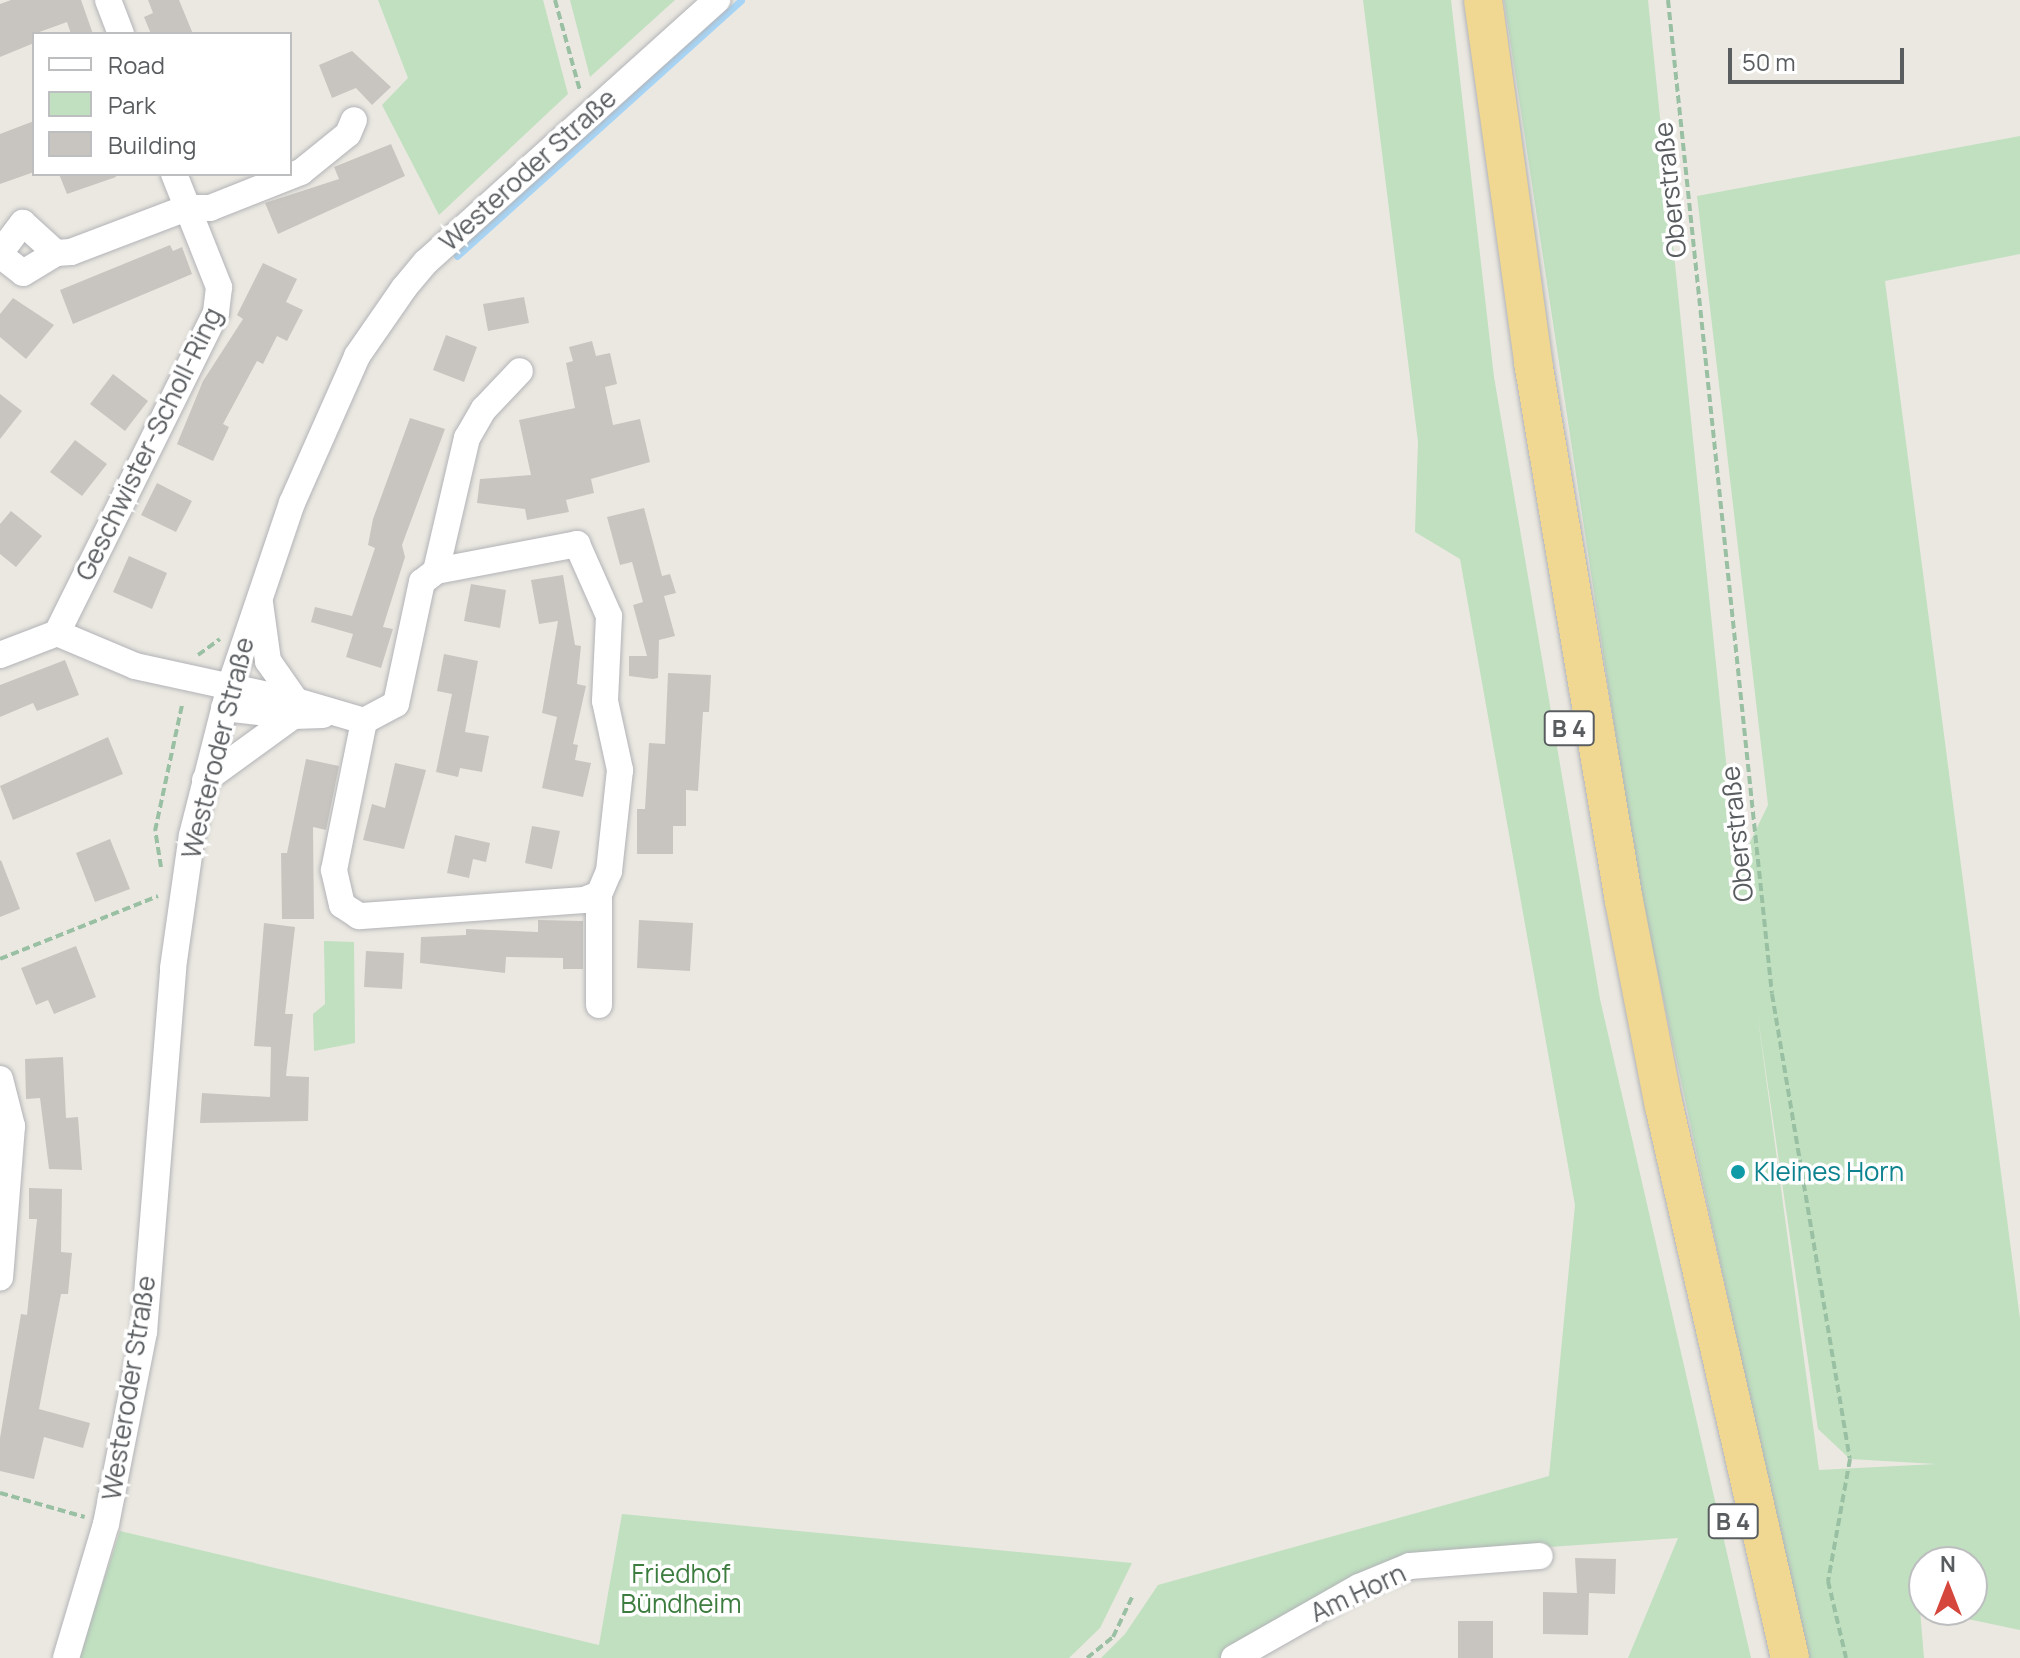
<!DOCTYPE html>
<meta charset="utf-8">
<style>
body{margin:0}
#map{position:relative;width:2020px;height:1658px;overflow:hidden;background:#ebe8e1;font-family:Manrope,sans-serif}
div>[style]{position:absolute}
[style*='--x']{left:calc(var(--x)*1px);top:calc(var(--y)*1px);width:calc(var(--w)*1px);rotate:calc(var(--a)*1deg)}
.green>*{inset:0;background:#c0e0c0}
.stream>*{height:7px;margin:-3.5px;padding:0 3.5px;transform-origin:3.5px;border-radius:3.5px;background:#a7d4f5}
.building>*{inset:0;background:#c8c5c0}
.path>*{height:4px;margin-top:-2px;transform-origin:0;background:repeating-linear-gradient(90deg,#9ac0a4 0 8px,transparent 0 12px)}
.roads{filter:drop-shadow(0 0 2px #b2b3b7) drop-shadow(0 0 2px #b2b3b7)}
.minor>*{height:26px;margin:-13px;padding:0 13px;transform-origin:13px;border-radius:13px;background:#fff}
.highway>*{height:38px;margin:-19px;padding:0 19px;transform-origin:19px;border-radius:19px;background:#f0d892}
.dots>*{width:22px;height:22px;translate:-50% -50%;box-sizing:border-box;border:4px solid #fff;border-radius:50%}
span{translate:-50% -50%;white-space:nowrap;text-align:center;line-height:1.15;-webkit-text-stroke:7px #fff;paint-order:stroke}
.shield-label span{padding:2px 6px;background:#fff;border:2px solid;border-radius:6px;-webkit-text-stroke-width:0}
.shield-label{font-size:24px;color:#5a5d60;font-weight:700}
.street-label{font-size:26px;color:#5a5d60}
.culture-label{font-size:26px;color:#0d838f}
.left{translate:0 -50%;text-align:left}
.park-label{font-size:26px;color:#3d7c3f}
.legend{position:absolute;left:32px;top:32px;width:260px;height:144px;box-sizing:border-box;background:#fff;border:2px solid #bdbebf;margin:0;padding:10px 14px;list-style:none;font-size:24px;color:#5a5d60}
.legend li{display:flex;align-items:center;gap:16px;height:40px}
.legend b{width:40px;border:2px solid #bdbebf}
.north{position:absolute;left:1908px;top:1546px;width:80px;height:80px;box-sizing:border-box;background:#fff;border:2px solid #bdbebf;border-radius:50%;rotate:0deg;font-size:22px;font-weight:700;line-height:32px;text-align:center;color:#5a5d60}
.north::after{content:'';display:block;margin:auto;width:28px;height:36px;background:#d5473d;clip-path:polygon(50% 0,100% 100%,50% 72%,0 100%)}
.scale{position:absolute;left:1728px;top:48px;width:176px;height:36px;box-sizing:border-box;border:4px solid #5a5d60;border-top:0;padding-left:10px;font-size:24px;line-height:28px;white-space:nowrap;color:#5a5d60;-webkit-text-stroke:6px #fff;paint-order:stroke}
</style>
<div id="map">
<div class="green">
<i style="clip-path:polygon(378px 0,543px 0,568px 94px,439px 215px,382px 105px,408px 78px)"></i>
<i style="clip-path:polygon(570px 0,675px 0,590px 77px)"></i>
<i style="clip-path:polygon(1363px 0,1451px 0,1494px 377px,1600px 999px,1751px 1658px,1628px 1658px,1678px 1538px,1404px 1557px,1244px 1658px,1101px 1658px,1125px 1634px,1158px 1585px,1549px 1476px,1575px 1205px,1460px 559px,1415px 532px,1418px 442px)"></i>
<i style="clip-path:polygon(evenodd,1504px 0,1648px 0,1737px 869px,1768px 805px,1697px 196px,2020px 136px,2020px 254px,1885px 281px,2020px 1319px,2020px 1630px,1925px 1610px,1972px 1610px,1972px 1562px,1924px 1562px,1924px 1610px,1920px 1610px,1924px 1658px,1808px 1658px,1789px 1583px,1637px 876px,1504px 0,1757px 1011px,1818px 1429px,1850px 1459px,1936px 1464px,1819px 1470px,1757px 1011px)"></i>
<i style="clip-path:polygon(324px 941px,354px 942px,355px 1043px,314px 1051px,313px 1014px,325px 1004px)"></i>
<i style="clip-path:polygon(622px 1514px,1132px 1563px,1100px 1628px,1069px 1658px,78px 1658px,120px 1531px,599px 1645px)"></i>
</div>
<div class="stream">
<i style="--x:457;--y:256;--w:382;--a:-42"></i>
</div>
<div class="building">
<i style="clip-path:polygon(11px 0,81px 0,93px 34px,71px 34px,67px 22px,34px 34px,34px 43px,0 57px,0 4px)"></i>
<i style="clip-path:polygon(148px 0,179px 0,193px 34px,151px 34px,144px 17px,153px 13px)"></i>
<i style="clip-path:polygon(352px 51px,391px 87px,372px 105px,356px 88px,332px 98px,319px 65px)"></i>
<i style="clip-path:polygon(34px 121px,34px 172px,0 184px,0 134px)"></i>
<i style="clip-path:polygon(391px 144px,405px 176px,278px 234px,265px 203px,339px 179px,334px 167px)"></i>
<i style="clip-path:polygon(59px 174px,115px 174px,116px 177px,67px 194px)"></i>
<i style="clip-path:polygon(170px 245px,173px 251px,182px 247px,192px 274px,73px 324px,60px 290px)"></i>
<i style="clip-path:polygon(263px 263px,297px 279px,286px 302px,303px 310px,287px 341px,277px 336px,263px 364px,257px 361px,223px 424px,229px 427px,213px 461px,177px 444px,203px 381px,243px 319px,237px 315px)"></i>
<i style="clip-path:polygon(524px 297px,529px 323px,488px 331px,483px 304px)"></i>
<i style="clip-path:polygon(13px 298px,54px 325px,26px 359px,0 337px,0 314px)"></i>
<i style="clip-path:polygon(446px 335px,477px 347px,464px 382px,433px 370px)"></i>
<i style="clip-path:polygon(592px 341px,596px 356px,610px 353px,617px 384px,605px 387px,613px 425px,640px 419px,650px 462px,591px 479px,594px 493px,566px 500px,569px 512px,527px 520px,525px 509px,477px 503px,480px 479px,531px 475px,519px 420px,575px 408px,566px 363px,573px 361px,569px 347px)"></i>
<i style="clip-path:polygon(113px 374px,148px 401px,125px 431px,90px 404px)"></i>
<i style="clip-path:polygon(0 394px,22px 411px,0 439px)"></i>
<i style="clip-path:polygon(410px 418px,445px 429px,402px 545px,405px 557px,383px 627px,393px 629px,381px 668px,346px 657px,353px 634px,311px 622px,315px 607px,352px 616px,375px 548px,368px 545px,373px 519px)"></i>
<i style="clip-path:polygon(75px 440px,107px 464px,82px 496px,50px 472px)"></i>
<i style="clip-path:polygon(157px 483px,192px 501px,176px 532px,141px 515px)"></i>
<i style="clip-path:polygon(644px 508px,662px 576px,670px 574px,676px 593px,664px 596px,675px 636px,659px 640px,658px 678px,653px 679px,629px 676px,629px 656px,647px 656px,633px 605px,643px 602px,632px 562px,620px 565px,607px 517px)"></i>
<i style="clip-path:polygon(11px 511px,42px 536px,16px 567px,0 554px,0 524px)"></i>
<i style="clip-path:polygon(129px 556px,167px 573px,152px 609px,113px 592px)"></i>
<i style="clip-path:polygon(563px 575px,575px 645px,581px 646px,577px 684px,586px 686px,573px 744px,578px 745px,575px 760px,591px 763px,583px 797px,542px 788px,557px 717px,542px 713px,558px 621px,539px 624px,531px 580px)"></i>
<i style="clip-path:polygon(471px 584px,506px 590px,500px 628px,464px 621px)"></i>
<i style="clip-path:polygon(444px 654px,478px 661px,465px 732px,489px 736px,482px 772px,460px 768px,458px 777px,436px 772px,452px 694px,437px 691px)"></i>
<i style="clip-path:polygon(65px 660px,79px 695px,37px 711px,33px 703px,0 717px,0 685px)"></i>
<i style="clip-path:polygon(668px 673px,711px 675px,709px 712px,703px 712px,698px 791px,686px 790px,686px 826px,673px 826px,673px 854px,637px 854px,637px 809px,645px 809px,649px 743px,665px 744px)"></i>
<i style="clip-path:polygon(108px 737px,123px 774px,13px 820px,0 786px)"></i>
<i style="clip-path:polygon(306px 759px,339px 766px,326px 830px,313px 827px,314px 919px,282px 919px,281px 853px,287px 853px)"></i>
<i style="clip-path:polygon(395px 763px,426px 770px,404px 849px,363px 840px,372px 804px,385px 808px)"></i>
<i style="clip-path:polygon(532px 826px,560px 831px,552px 869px,525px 863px)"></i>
<i style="clip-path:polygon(455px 835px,490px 843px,486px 862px,473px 859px,469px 878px,447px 873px)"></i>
<i style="clip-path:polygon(110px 839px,130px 889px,95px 902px,76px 853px)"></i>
<i style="clip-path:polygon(1px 860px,20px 909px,0 917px,0 861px)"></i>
<i style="clip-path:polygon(538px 920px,583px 921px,583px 969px,563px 969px,563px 958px,506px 957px,505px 973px,420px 963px,421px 937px,466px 935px,466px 929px,538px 932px)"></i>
<i style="clip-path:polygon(639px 920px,693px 923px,690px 971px,637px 968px)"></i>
<i style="clip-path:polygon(264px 923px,295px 927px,285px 1014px,293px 1014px,286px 1076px,309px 1077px,308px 1121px,200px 1123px,202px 1093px,270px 1097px,271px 1047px,254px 1046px)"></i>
<i style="clip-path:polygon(76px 946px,96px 997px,54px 1014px,48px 1000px,36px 1005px,21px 968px)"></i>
<i style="clip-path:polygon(366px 951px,404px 953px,402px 989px,364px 987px)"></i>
<i style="clip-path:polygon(63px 1057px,66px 1118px,78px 1117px,82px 1170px,49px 1169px,40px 1098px,26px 1099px,25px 1059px)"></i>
<i style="clip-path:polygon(29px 1188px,62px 1189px,61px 1252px,72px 1253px,68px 1294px,61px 1294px,39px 1409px,90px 1423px,83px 1448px,44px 1437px,34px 1479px,0 1471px,0 1438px,21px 1314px,27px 1315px,37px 1219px,29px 1219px)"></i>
<i style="clip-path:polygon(1575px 1558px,1616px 1559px,1615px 1594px,1589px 1593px,1588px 1635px,1543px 1634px,1543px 1592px,1577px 1593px)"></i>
<i style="clip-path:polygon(1458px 1621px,1493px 1621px,1493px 1658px,1458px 1658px)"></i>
</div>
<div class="path">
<i style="--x:555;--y:0;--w:94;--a:74.6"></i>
<i style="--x:1668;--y:0;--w:999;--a:84.03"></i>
<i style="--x:1772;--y:994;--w:471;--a:80.5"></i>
<i style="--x:1850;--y:1459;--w:124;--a:100.2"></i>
<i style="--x:1828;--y:1581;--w:79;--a:76.8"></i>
<i style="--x:198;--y:655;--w:27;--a:-36"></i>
<i style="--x:161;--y:867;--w:36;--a:-99"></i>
<i style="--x:155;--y:831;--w:129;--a:-77.9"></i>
<i style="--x:0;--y:959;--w:170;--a:-21.7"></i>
<i style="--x:0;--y:1493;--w:88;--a:15.8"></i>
<i style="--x:1087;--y:1658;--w:33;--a:-39"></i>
<i style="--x:1113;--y:1637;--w:47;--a:-64.5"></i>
</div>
<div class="roads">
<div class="minor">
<i style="--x:108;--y:0;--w:36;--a:69"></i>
<i style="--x:0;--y:253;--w:38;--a:-53"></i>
<i style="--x:23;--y:223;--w:45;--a:42.3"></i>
<i style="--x:0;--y:255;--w:29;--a:38"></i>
<i style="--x:23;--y:273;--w:39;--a:-31"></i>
<i style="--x:56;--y:253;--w:15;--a:-4"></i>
<i style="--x:71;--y:252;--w:124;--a:-20.8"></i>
<i style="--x:187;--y:208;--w:23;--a:0"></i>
<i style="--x:210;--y:208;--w:98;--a:-21.6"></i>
<i style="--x:301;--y:172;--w:60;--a:-39"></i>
<i style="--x:348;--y:134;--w:15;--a:-67"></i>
<i style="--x:436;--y:571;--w:137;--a:-76.9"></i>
<i style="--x:467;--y:438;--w:34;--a:-60"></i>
<i style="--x:484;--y:409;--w:52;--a:-46.5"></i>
<i style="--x:260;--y:603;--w:59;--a:82.1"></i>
<i style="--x:268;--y:661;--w:49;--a:55"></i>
<i style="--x:57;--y:633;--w:85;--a:22.9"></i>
<i style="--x:135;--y:666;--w:165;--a:12.3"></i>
<i style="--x:296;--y:701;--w:71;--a:16.4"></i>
<i style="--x:364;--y:721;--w:36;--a:-28"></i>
<i style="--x:396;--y:704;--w:125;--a:-78"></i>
<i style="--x:422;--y:582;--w:18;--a:-38"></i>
<i style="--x:436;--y:571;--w:144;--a:-10.8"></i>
<i style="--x:577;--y:544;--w:79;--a:66"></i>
<i style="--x:609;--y:616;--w:85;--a:92.7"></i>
<i style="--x:605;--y:701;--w:71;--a:77.7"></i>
<i style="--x:620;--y:770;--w:102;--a:96.2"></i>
<i style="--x:609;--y:871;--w:25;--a:113"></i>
<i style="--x:599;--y:894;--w:16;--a:158"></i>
<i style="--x:584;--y:900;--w:226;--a:175.9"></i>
<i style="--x:359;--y:916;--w:20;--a:-147"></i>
<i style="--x:342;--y:905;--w:36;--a:-103"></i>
<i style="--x:334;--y:870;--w:152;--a:-78.6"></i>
<i style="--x:0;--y:655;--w:61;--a:-21.1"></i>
<i style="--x:57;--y:633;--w:358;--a:-63.6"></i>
<i style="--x:216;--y:312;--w:25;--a:-83"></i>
<i style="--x:219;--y:287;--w:122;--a:-111.7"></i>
<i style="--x:224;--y:708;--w:69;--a:6.6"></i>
<i style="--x:205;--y:780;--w:109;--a:-36"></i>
<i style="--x:293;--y:716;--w:30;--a:-2"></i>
<i style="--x:599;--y:894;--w:111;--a:90"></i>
<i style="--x:0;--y:1079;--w:49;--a:75.7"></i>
<i style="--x:12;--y:1126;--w:152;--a:94.5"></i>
<i style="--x:66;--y:1658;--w:140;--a:-73.4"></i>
<i style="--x:106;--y:1524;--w:196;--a:-78.8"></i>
<i style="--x:144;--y:1332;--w:365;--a:-85.4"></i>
<i style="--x:173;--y:968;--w:134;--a:-81.9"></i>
<i style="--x:192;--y:835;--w:154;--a:-75.7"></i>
<i style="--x:230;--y:686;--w:193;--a:-71.3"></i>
<i style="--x:292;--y:503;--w:161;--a:-66.1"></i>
<i style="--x:357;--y:356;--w:83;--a:-55.3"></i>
<i style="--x:404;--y:288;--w:34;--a:-50"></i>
<i style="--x:426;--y:262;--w:392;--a:-42"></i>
<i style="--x:1234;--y:1658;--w:144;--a:-29.6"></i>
<i style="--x:1359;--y:1587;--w:55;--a:-22.4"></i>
<i style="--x:1410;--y:1566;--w:130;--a:-4.4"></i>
</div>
<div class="highway">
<i style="--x:1483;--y:0;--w:365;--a:82.1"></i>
<i style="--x:1533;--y:362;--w:547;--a:80.42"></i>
<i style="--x:1624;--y:901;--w:209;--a:79"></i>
<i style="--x:1664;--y:1106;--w:566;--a:77.14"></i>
</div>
</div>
<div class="dots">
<i style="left:1738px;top:1172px;background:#0f9aa8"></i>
</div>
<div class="shield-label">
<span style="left:1569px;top:728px">B 4</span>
<span style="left:1733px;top:1521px">B 4</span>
</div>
<div class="street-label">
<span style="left:528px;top:170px;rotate:-42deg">Westeroder Straße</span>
<span style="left:1670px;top:190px;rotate:-96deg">Oberstraße</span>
<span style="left:149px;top:444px;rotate:-64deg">Geschwister-Scholl-Ring</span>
<span style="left:218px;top:748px;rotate:-76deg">Westeroder Straße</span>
<span style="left:1737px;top:834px;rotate:-96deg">Oberstraße</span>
<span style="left:129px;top:1388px;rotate:-81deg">Westeroder Straße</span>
<span style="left:1358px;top:1593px;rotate:-25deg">Am Horn</span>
</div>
<div class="culture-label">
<span class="left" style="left:1754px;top:1172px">Kleines Horn</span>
</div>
<div class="park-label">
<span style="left:681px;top:1589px">Friedhof<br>Bündheim</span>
</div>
<ul class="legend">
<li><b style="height:10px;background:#fff"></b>Road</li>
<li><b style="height:22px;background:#c0e0c0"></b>Park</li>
<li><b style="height:22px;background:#c8c5c0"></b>Building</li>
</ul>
<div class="north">N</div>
<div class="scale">50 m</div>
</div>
